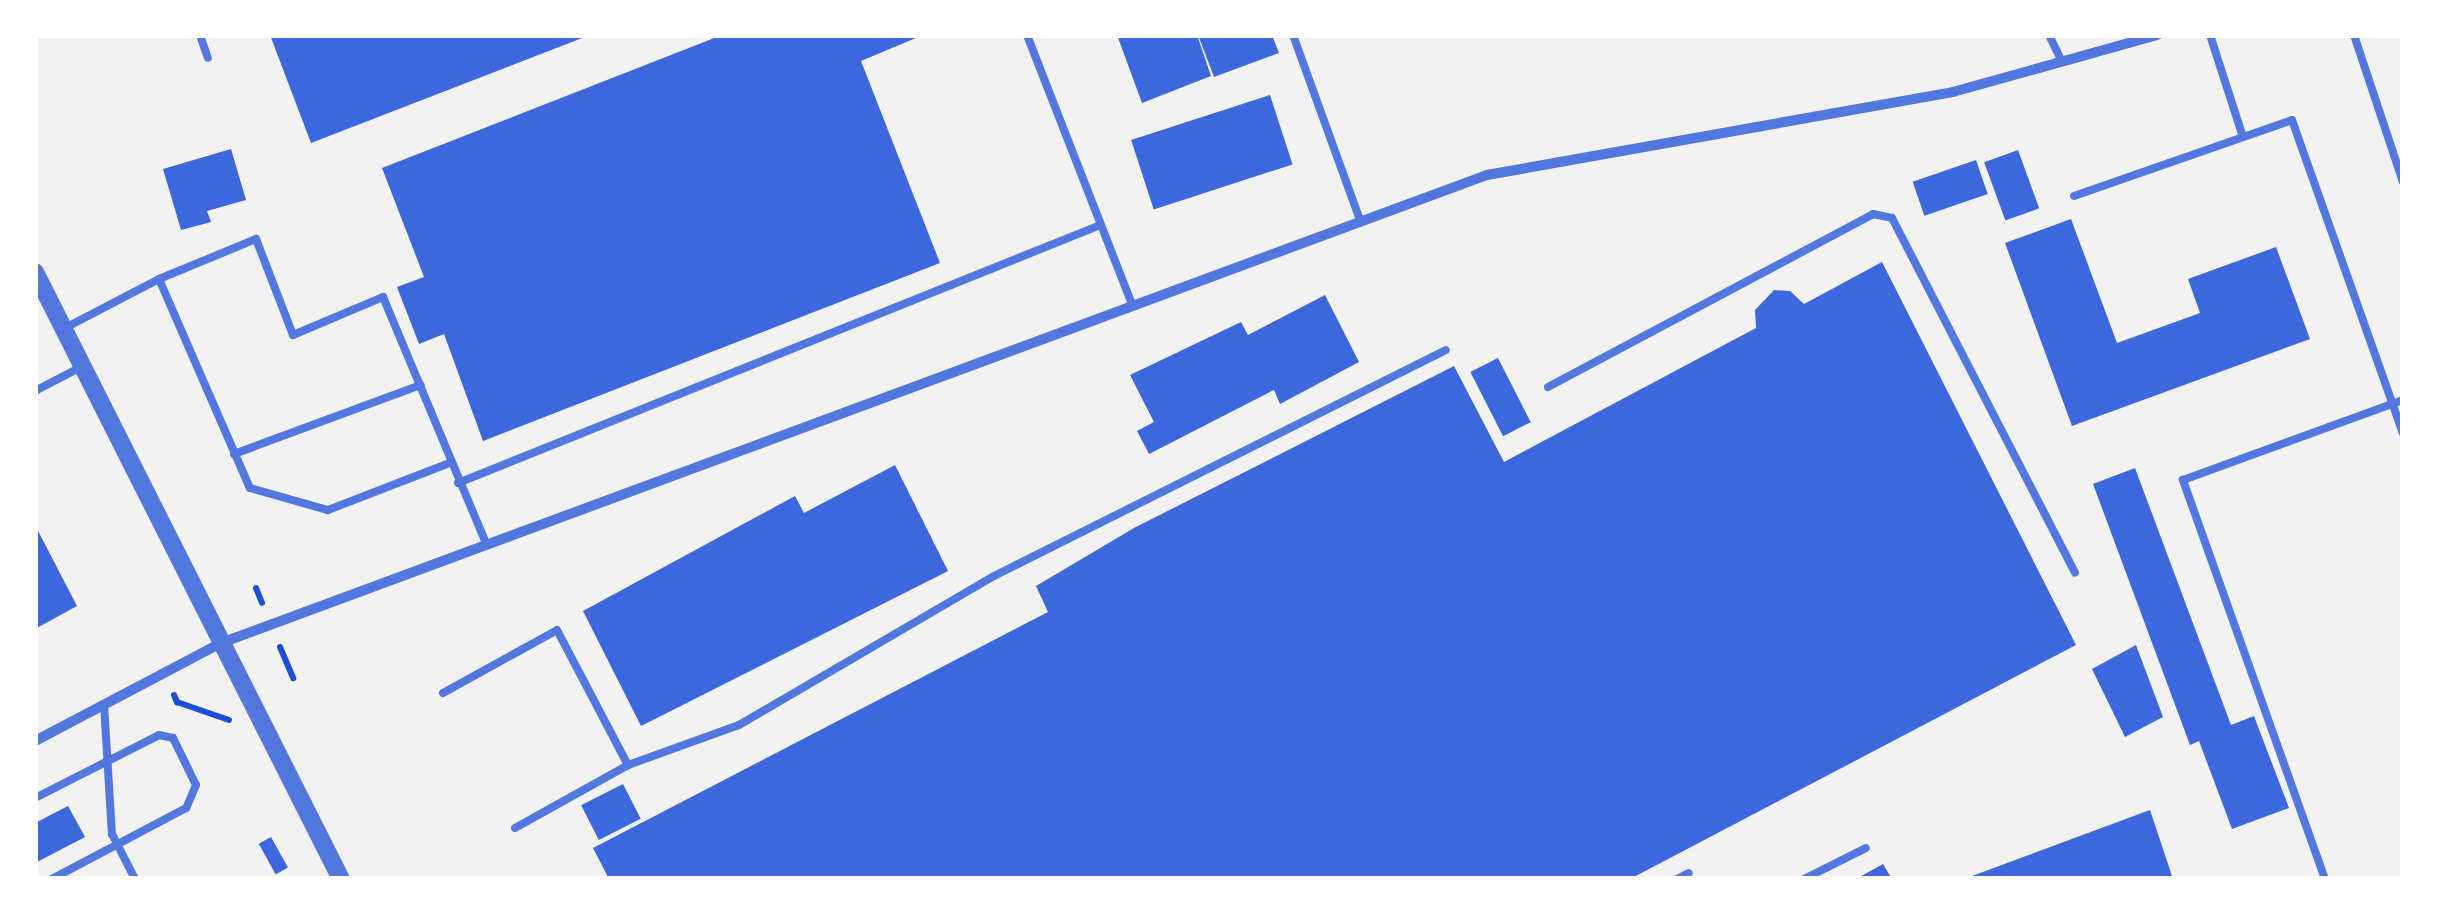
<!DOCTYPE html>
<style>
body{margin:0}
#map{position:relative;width:2438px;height:914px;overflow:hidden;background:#f2f2f2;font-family:"IBM Plex Sans",sans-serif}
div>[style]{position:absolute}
.building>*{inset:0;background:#3d67dc;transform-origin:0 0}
.path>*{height:6px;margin:-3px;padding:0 3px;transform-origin:3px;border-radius:3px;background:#1d4ed8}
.service>*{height:8px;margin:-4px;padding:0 4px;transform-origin:4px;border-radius:4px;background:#5277de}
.minor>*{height:10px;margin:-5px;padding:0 5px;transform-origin:5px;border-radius:5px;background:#5277de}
.tertiary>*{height:18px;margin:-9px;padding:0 9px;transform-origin:9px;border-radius:9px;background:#5277de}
span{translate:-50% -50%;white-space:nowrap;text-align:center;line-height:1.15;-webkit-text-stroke:9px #fff;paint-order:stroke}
.frame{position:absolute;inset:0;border:38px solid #fff;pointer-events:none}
</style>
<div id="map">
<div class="building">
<i style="clip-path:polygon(270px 35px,590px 35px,311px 143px)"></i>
<i style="clip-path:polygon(722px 35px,923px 35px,861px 61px,940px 263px,483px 441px,444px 334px,419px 344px,397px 287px,424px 277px,382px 168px)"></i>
<i style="clip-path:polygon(1117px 35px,1197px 35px,1211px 76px,1142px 103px)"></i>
<i style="clip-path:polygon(1198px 35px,1272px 35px,1279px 53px,1214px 77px)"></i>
<i style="left:1270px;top:95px;width:73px;height:146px;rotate:72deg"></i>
<i style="clip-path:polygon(231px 149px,246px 200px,207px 211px,211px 222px,181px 230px,163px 169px)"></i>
<i style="left:2018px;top:150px;width:62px;height:36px;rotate:70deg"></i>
<i style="left:1976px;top:160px;width:36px;height:67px;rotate:71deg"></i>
<i style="clip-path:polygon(2071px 219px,2117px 343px,2200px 313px,2188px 279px,2276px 247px,2310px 339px,2072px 426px,2005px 243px)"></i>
<i style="clip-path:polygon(1882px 262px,2076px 645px,1630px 879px,609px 879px,593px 848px,1048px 612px,1036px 586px,1134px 528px,1454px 366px,1504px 462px,1756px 328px,1755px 310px,1774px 290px,1790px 291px,1804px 304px)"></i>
<i style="clip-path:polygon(1325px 295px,1359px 362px,1280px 404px,1274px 390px,1149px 454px,1137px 431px,1154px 422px,1130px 375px,1241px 322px,1248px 335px)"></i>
<i style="left:1498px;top:358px;width:72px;height:31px;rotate:63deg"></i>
<i style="clip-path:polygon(895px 465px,948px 571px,641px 726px,583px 611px,795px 496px,804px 513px)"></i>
<i style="clip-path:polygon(2135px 468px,2231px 725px,2254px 716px,2289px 808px,2232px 829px,2199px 741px,2190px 745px,2093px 484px)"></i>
<i style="clip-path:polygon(35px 525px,77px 606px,35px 629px)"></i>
<i style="clip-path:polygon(2136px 645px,2163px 717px,2125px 737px,2092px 669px)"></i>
<i style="left:623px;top:784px;width:39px;height:47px;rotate:63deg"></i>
<i style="clip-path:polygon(68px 806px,85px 837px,35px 863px,35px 823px)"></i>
<i style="clip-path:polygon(2150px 810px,2173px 879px,1964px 879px)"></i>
<i style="left:271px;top:837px;width:35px;height:14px;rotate:61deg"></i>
<i style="clip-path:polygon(1883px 864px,1892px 879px,1856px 879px)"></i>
</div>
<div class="path">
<i style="left:256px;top:588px;width:16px;rotate:68deg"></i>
<i style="left:280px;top:647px;width:34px;rotate:67deg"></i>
<i style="left:174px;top:695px;width:8px;rotate:67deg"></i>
<i style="left:177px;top:702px;width:55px;rotate:19.1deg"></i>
</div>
<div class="service">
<i style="left:200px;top:35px;width:24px;rotate:71deg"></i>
<i style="left:1027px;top:35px;width:287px;rotate:68.7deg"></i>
<i style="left:1293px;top:35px;width:194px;rotate:70.1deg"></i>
<i style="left:2049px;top:35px;width:30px;rotate:64deg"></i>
<i style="left:2210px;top:35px;width:107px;rotate:72.1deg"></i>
<i style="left:2354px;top:35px;width:155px;rotate:71.6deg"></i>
<i style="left:2074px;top:196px;width:231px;rotate:-19.2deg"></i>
<i style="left:2292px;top:120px;width:333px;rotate:70.5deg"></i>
<i style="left:159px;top:279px;width:105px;rotate:-22.4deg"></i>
<i style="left:256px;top:239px;width:103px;rotate:68.9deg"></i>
<i style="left:293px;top:335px;width:98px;rotate:-22.9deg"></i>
<i style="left:383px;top:297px;width:267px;rotate:67.3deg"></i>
<i style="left:65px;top:328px;width:106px;rotate:-27.5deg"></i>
<i style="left:159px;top:279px;width:228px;rotate:66.5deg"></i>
<i style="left:250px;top:488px;width:81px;rotate:15.8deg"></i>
<i style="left:328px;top:510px;width:131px;rotate:-21.1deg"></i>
<i style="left:1548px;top:387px;width:368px;rotate:-28deg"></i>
<i style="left:1873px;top:214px;width:19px;rotate:12deg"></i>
<i style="left:1892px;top:218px;width:399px;rotate:62.7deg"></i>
<i style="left:35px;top:391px;width:50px;rotate:-27.6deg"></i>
<i style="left:234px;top:454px;width:199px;rotate:-20.3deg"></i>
<i style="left:458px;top:483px;width:690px;rotate:-21.88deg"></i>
<i style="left:443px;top:693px;width:130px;rotate:-28.9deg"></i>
<i style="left:557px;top:630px;width:153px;rotate:62.3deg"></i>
<i style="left:104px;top:704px;width:130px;rotate:86.5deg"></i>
<i style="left:112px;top:834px;width:51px;rotate:62.9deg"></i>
<i style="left:35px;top:798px;width:139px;rotate:-26.9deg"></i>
<i style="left:159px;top:735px;width:14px;rotate:12deg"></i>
<i style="left:173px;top:738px;width:52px;rotate:63.9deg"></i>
<i style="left:196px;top:785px;width:25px;rotate:113deg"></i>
<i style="left:186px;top:808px;width:152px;rotate:152.1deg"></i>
<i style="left:515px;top:828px;width:129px;rotate:-29.1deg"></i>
<i style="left:628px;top:765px;width:118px;rotate:-19.8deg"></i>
<i style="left:739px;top:725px;width:295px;rotate:-30.3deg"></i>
<i style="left:994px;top:576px;width:505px;rotate:-26.57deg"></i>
<i style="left:1677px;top:879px;width:13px;rotate:-27deg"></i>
<i style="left:1804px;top:879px;width:69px;rotate:-26.6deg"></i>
<i style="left:2325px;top:879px;width:424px;rotate:-109.6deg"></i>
<i style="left:2183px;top:480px;width:234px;rotate:-20deg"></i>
</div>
<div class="minor">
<i style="left:35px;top:741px;width:210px;rotate:-27.8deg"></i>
<i style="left:221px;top:643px;width:1350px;rotate:-20.29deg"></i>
<i style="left:1487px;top:175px;width:473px;rotate:-10.1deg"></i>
<i style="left:1953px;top:92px;width:212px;rotate:-15.6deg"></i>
</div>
<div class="tertiary">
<i style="left:35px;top:272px;width:680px;rotate:63.25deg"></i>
</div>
<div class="frame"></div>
</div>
